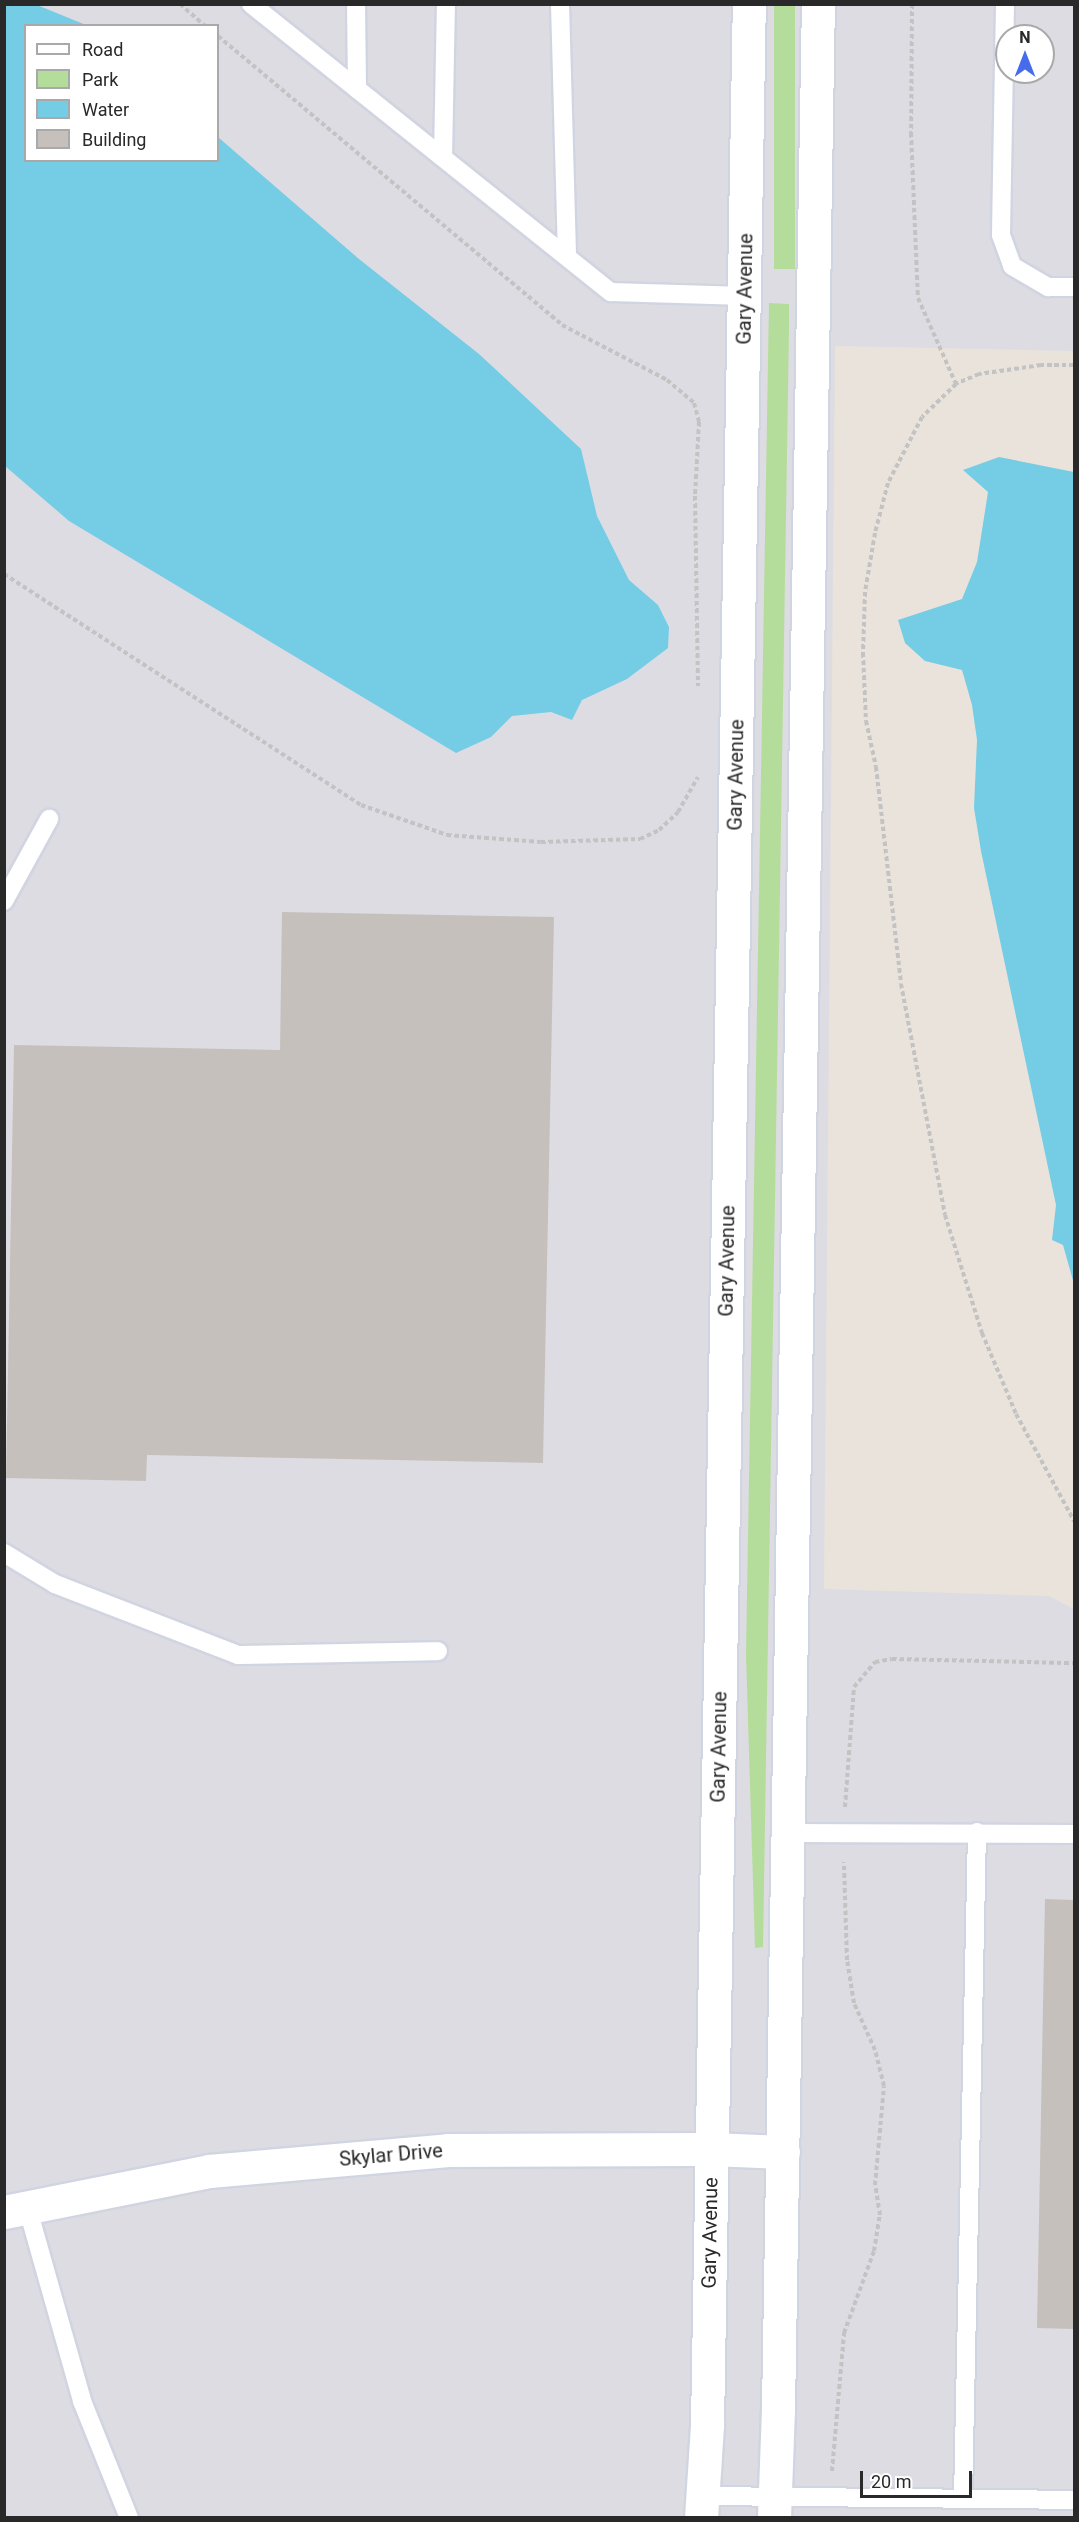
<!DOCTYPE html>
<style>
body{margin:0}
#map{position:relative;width:1079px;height:2522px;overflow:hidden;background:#eae3db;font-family:Roboto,sans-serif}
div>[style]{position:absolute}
.industrial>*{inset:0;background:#dddce3}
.green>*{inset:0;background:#b4dd9b;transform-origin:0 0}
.water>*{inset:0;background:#75cce5}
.building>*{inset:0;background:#c5c0bb}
.path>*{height:4px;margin-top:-2px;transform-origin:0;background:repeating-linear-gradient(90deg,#c3c3c3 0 4.5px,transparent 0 7.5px)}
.roads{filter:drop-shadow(2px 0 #d1d4e1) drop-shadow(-2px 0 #d1d4e1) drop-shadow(0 2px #d1d4e1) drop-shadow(0 -2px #d1d4e1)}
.lane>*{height:18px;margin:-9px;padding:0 9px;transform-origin:9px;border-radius:9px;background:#fff}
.street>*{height:33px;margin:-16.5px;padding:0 16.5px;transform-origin:16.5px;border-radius:16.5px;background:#fff}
.secondary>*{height:33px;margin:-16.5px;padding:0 16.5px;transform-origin:16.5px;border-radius:16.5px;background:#fff}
span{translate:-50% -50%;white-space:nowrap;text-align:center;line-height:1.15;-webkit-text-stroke:6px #fff;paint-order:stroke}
.street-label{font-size:20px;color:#292929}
.frame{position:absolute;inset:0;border:6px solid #292929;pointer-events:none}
.legend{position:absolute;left:24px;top:24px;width:195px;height:138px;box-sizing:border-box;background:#fff;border:2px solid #a9a9a9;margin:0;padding:8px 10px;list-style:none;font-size:18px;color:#292929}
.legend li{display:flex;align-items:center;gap:12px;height:30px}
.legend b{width:30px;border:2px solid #a9a9a9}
.north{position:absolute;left:995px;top:24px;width:60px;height:60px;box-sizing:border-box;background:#fff;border:2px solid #a9a9a9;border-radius:50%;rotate:0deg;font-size:16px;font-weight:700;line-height:24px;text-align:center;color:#292929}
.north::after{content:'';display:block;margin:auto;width:21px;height:27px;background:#466cec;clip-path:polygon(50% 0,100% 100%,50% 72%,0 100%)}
.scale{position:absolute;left:860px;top:2471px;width:112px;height:27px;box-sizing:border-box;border:3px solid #292929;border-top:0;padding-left:8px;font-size:18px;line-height:21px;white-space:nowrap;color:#292929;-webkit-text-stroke:4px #fff;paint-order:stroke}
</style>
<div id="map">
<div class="industrial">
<i style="clip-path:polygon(evenodd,5px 5px,1074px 5px,1074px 351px,835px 346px,824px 1589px,1049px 1596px,1074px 1609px,1074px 2517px,5px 2518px,5px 5px,26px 26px,218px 26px,218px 160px,26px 160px,26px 26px,5px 5px,1007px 36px,1043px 36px,1043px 72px,1007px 72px,1007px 36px)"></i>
</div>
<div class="green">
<i style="left:774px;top:5px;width:21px;height:264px"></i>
<i style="clip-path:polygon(769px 303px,789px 304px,789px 329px,763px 1947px,755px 1948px,746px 1654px)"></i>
</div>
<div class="water">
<i style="clip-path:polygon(4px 5px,37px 5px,86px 25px,26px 26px,26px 160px,218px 160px,218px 137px,359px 259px,479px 354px,581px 449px,597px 516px,629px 580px,658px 605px,669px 627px,668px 648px,627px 679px,582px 700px,572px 720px,551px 712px,512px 716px,491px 737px,456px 753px,69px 521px,5px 466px)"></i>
<i style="clip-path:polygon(999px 457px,1074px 472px,1074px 1284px,1063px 1245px,1052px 1240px,1056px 1205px,981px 851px,974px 808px,977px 740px,972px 705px,962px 670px,925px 661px,905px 643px,898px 620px,962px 599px,977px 562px,988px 492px,963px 470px)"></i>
</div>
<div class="building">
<i style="clip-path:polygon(282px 912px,554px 917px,543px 1463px,147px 1455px,146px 1481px,6px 1478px,14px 1045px,280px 1050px)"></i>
<i style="clip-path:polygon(1045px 1899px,1074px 1900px,1074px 2329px,1037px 2328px)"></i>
</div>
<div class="path">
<i style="left:180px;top:4px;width:33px;rotate:41deg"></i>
<i style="left:912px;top:4px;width:129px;rotate:90.4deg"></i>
<i style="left:911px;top:133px;width:165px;rotate:87.6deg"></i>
<i style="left:918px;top:298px;width:94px;rotate:66.2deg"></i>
<i style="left:218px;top:36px;width:449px;rotate:40deg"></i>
<i style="left:562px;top:325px;width:119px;rotate:27.6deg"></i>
<i style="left:667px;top:380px;width:35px;rotate:40deg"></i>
<i style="left:694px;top:403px;width:20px;rotate:75deg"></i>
<i style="left:699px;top:422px;width:74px;rotate:93.1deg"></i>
<i style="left:695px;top:496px;width:190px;rotate:89.1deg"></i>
<i style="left:1074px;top:365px;width:33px;rotate:180deg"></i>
<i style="left:1041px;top:365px;width:63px;rotate:171.7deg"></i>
<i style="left:979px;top:374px;width:25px;rotate:157deg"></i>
<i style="left:956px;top:384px;width:47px;rotate:135.9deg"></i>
<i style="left:922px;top:417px;width:74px;rotate:117.3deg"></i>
<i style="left:888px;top:483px;width:52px;rotate:104.6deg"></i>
<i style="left:875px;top:533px;width:60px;rotate:99.6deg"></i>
<i style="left:865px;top:592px;width:61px;rotate:91.9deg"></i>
<i style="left:863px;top:653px;width:68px;rotate:87.5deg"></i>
<i style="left:866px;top:721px;width:47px;rotate:77.7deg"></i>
<i style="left:876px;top:767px;width:218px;rotate:83.4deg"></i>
<i style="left:901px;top:984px;width:235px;rotate:79.2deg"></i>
<i style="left:945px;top:1215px;width:124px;rotate:72.6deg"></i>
<i style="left:982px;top:1333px;width:88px;rotate:67.2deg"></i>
<i style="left:1016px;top:1414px;width:122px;rotate:61.5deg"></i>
<i style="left:4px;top:574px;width:425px;rotate:32.9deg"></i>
<i style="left:361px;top:805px;width:91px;rotate:19.2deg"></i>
<i style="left:447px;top:835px;width:94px;rotate:4.3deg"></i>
<i style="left:541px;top:842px;width:99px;rotate:-1.7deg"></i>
<i style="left:640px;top:839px;width:21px;rotate:-25deg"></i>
<i style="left:659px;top:830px;width:26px;rotate:-43deg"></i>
<i style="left:678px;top:812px;width:40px;rotate:-60.3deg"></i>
<i style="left:845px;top:1807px;width:120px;rotate:-85.7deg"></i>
<i style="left:854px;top:1687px;width:33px;rotate:-50deg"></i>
<i style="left:875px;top:1662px;width:17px;rotate:-10deg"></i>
<i style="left:892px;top:1659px;width:182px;rotate:1.3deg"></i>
<i style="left:832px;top:2471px;width:139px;rotate:-85deg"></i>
<i style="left:844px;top:2333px;width:87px;rotate:-69.9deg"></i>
<i style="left:874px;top:2251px;width:36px;rotate:-81deg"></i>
<i style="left:880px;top:2215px;width:30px;rotate:-99deg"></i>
<i style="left:875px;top:2185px;width:99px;rotate:-84.8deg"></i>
<i style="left:884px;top:2086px;width:37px;rotate:-104deg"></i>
<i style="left:875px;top:2050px;width:51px;rotate:-114.1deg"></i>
<i style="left:854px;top:2003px;width:44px;rotate:-99.2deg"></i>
<i style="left:847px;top:1960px;width:98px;rotate:-91.8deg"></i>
</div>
<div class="roads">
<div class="lane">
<i style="left:251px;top:4px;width:461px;rotate:38.7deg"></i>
<i style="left:611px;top:292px;width:134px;rotate:1.7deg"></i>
<i style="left:356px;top:4px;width:85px;rotate:89.3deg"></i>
<i style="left:560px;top:4px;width:252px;rotate:88.4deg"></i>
<i style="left:1005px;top:4px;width:231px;rotate:91deg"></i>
<i style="left:1001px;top:235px;width:33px;rotate:70deg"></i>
<i style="left:1012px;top:266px;width:42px;rotate:30.3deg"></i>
<i style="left:1048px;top:287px;width:26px"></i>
<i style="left:443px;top:157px;width:153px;rotate:-88.9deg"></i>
<i style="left:4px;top:901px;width:94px;rotate:-61.2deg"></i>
<i style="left:4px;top:1553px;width:60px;rotate:31.3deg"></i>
<i style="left:55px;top:1584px;width:196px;rotate:21.2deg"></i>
<i style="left:238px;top:1655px;width:200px;rotate:-1.1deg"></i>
<i style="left:788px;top:1833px;width:286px;rotate:0.2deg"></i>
<i style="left:27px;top:2206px;width:203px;rotate:74.2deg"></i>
<i style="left:82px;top:2401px;width:126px;rotate:68.1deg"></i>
<i style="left:703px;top:2496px;width:371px;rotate:0.6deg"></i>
<i style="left:963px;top:2499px;width:667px;rotate:-88.8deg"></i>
</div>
<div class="street">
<i style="left:4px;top:2212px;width:209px;rotate:-11.3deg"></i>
<i style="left:209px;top:2171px;width:240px;rotate:-5deg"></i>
<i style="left:448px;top:2150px;width:263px;rotate:-0.2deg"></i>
<i style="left:711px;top:2149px;width:72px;rotate:2.4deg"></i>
</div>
<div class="secondary">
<i style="left:701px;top:2518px;width:93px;rotate:-86.3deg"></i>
<i style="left:707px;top:2425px;width:2421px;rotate:-89.01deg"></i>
<i style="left:774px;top:2518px;width:108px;rotate:-87.9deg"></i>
<i style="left:778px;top:2410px;width:2406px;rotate:-89.05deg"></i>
</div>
</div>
<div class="street-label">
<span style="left:745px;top:289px;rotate:-89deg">Gary Avenue</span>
<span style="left:736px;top:775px;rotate:-89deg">Gary Avenue</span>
<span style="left:727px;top:1261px;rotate:-89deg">Gary Avenue</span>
<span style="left:719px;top:1747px;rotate:-89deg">Gary Avenue</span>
<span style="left:391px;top:2155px;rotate:-5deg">Skylar Drive</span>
<span style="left:710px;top:2233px;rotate:-89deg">Gary Avenue</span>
</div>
<div class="frame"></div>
<ul class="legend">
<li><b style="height:8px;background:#fff"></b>Road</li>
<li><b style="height:16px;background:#b4dd9b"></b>Park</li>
<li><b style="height:16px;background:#75cce5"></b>Water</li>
<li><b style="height:16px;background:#c5c0bb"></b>Building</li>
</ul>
<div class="north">N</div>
<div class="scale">20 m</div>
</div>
